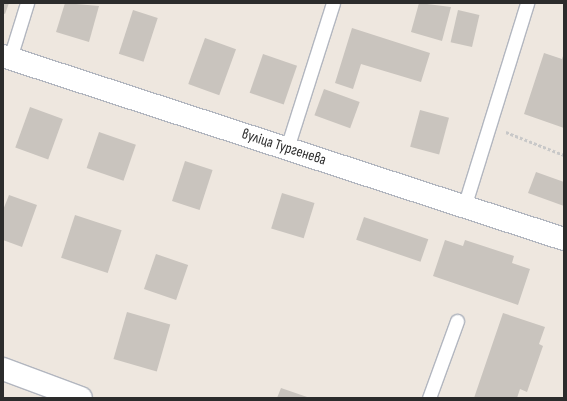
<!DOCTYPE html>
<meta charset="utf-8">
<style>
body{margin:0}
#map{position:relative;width:567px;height:401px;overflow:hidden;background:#eee7df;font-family:"Sofia Sans Condensed",sans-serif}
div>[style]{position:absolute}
.building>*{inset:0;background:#c9c4be;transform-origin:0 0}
.path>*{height:2.5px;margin-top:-1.25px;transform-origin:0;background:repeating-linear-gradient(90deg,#c8c8c8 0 3px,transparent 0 5px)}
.roads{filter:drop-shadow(1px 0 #b2b6bf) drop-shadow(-1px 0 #b2b6bf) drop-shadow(0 1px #b2b6bf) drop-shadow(0 -1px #b2b6bf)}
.service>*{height:13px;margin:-6.5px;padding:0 6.5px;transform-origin:6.5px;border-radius:6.5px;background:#fff}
.minor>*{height:22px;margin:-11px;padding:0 11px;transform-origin:11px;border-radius:11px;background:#fff}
span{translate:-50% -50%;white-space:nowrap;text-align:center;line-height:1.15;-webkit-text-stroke:4px #fff;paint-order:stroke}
.street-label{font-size:15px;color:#2c2c2c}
.frame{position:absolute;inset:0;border:4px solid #2c2c2c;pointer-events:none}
</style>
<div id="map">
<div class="building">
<i style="clip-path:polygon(3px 3px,9px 3px,5px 14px,3px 13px)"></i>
<i style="clip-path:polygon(65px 3px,99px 6px,89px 42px,56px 32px)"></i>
<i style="clip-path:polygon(419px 3px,451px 7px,442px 41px,411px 32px)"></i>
<i style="left:133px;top:10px;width:26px;height:46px;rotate:18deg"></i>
<i style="left:458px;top:10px;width:22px;height:33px;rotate:13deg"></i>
<i style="clip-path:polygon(352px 28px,430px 53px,421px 82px,361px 64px,353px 89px,335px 83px)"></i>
<i style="left:205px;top:38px;width:33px;height:49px;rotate:20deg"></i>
<i style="clip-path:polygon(544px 53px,562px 59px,564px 53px,564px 128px,524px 114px)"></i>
<i style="left:263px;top:54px;width:36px;height:41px;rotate:19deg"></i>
<i style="left:324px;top:89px;width:38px;height:28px;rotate:20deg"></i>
<i style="left:30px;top:107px;width:35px;height:43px;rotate:20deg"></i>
<i style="left:420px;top:110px;width:30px;height:38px;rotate:15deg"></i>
<i style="left:99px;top:132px;width:39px;height:38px;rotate:19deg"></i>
<i style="left:185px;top:161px;width:29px;height:42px;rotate:18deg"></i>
<i style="clip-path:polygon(536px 172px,564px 182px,564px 206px,528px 193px)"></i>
<i style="left:282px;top:193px;width:34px;height:37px;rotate:17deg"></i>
<i style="clip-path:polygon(9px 195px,37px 205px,22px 247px,3px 240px,3px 210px)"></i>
<i style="left:75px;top:215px;width:49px;height:45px;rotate:18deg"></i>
<i style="left:364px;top:217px;width:68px;height:24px;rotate:19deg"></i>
<i style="clip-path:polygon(445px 240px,463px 246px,465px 240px,514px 256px,512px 263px,530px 269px,518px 305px,433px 276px)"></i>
<i style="left:156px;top:254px;width:34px;height:37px;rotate:19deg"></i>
<i style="left:127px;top:312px;width:45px;height:49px;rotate:16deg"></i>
<i style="clip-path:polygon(503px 313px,545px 327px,539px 344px,543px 346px,527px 392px,520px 389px,517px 398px,474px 398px)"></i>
<i style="clip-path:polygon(281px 388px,310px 398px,277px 398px)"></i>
</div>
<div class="path">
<i style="left:506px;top:132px;width:62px;rotate:21.6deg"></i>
</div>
<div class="roads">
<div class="service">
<i style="left:10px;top:58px;width:58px;rotate:-72.8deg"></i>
<i style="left:287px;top:148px;width:152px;rotate:-72.4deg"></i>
<i style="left:464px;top:207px;width:214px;rotate:-72.8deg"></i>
<i style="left:429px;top:398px;width:82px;rotate:-70deg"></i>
</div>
<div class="minor">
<i style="left:3px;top:56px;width:590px;rotate:18.07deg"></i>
<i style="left:3px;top:369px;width:83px;rotate:20.4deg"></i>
</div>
</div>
<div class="street-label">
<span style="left:284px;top:147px;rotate:18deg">вуліца Тургенева</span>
</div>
<div class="frame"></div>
</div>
